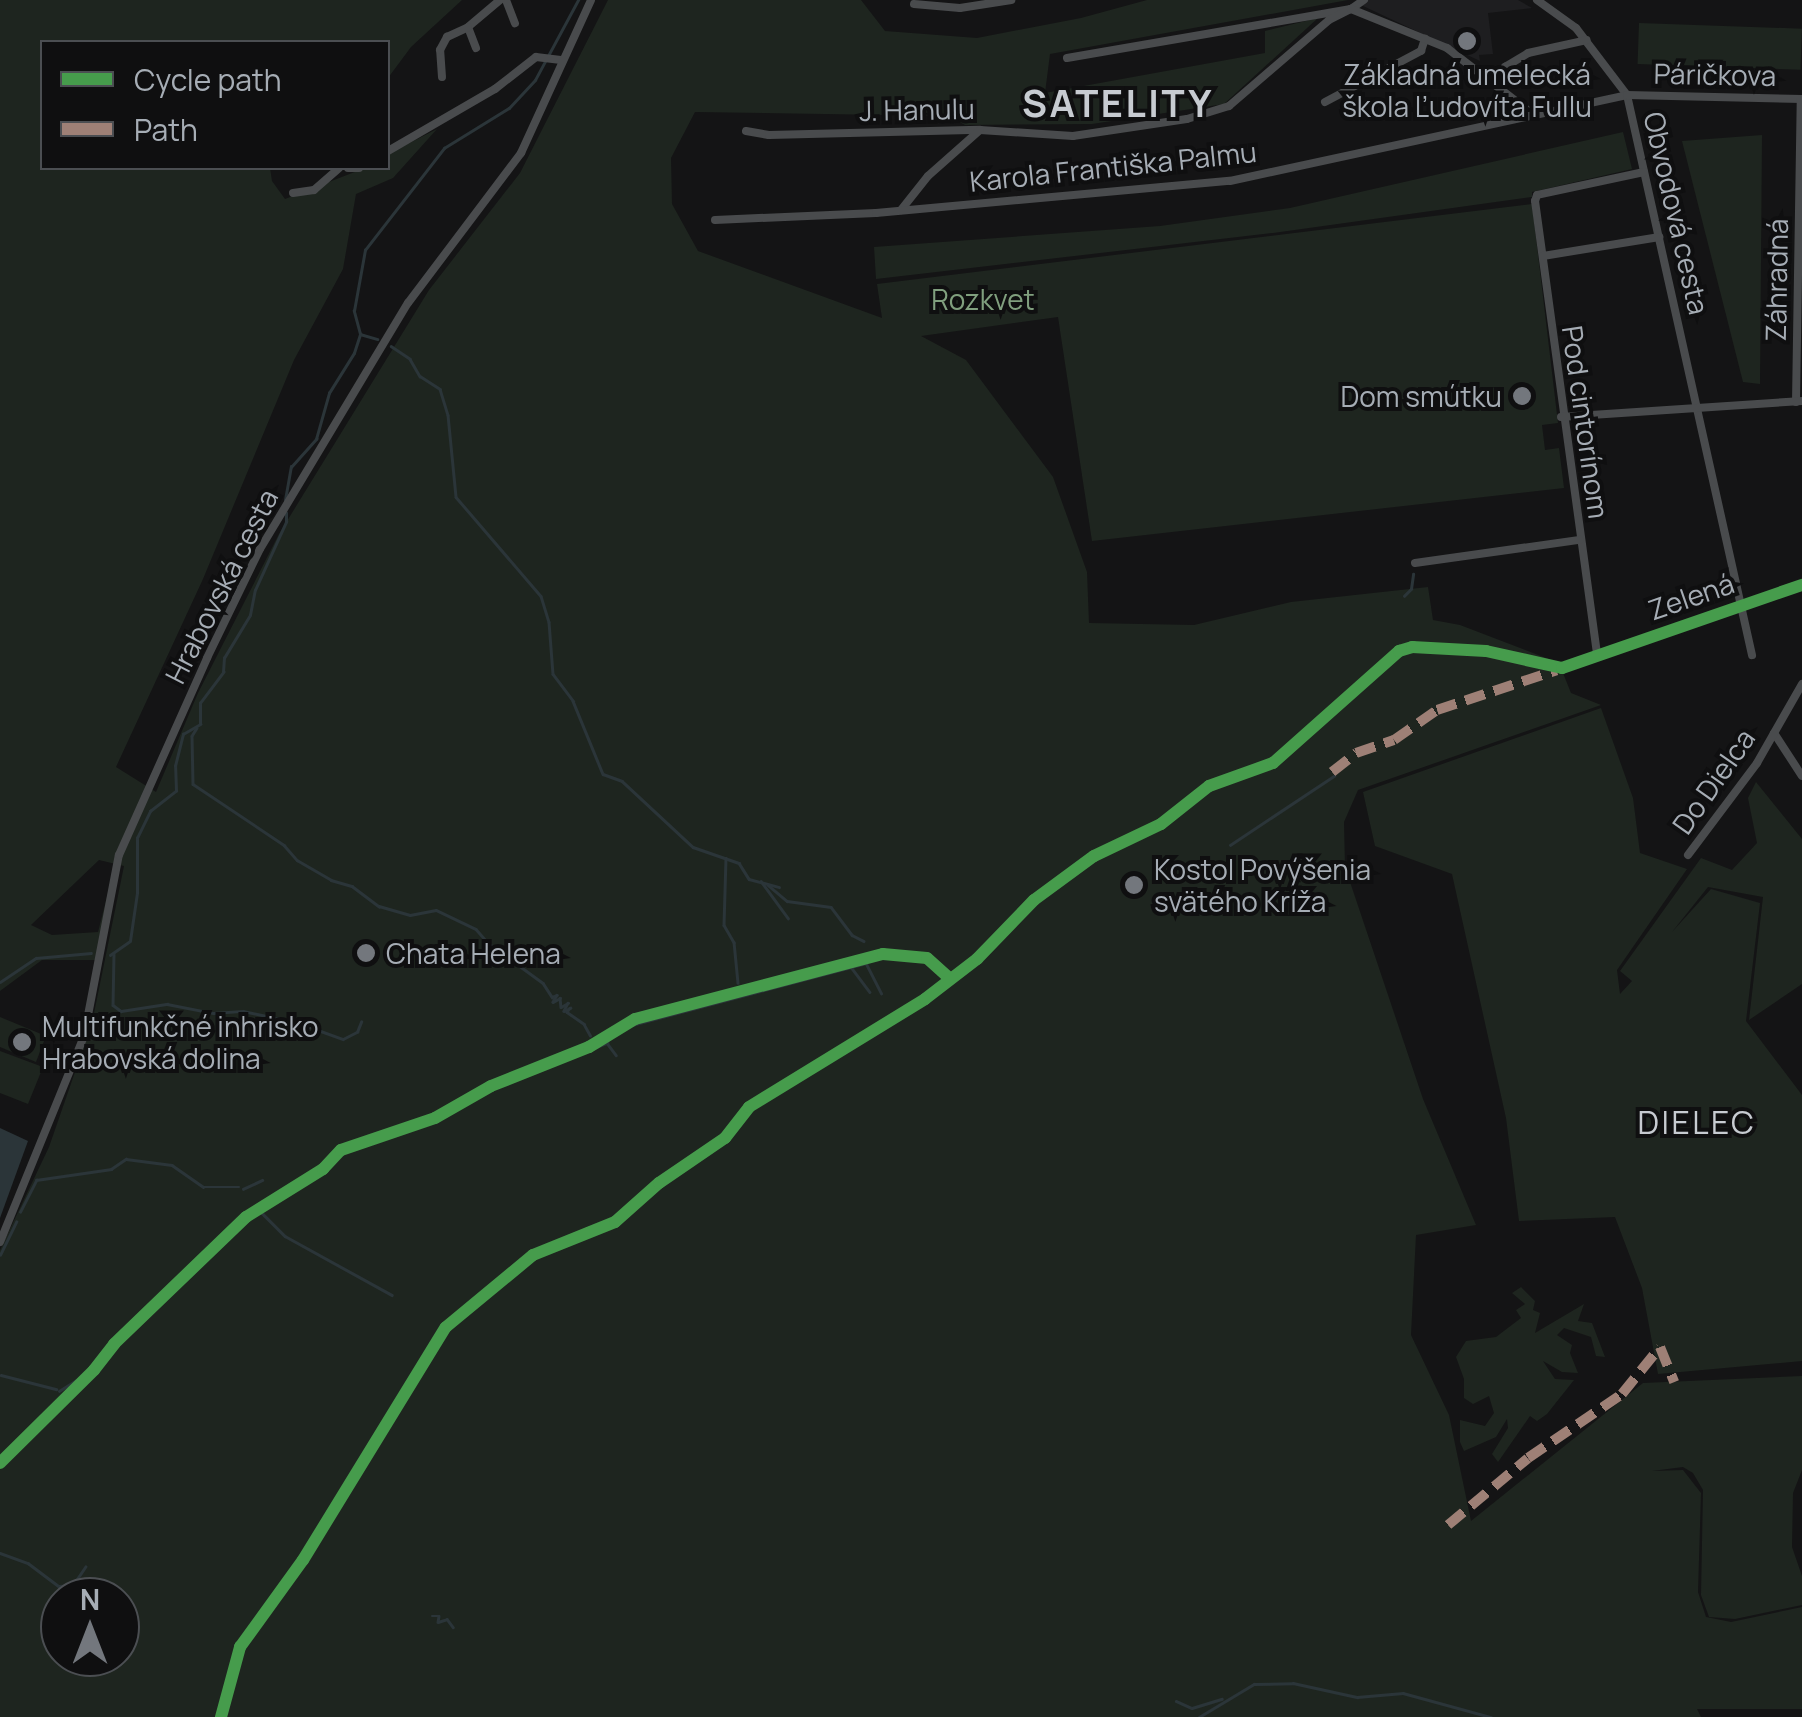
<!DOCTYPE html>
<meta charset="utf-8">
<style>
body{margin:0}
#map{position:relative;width:1802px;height:1717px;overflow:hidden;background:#141415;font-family:Manrope,sans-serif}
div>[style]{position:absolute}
.built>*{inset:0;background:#1e1e20}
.green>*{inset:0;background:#1e251f;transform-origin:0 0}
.water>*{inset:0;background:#2b3539}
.stream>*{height:2.5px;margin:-1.25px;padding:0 1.25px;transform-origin:1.25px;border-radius:1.25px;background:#2b3539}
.minor>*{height:8px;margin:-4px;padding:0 4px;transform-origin:4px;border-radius:4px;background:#494b4d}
.quiet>*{height:10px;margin-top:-5px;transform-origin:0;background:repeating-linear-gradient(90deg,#9e8076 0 20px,transparent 0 30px)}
.cycleway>*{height:12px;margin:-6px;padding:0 6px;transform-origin:6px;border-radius:6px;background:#469c4c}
.dots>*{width:28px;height:28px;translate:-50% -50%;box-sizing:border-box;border:5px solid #0f0f10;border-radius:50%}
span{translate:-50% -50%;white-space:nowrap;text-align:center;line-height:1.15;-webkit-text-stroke:8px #0f0f10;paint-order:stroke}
.poi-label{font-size:28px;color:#a6adb5}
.right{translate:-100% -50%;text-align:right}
.left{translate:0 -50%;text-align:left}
.street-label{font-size:28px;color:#a6adb5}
.park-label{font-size:28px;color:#809f7e}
.quarter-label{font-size:32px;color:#c7cbd1;letter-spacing:2.5px}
.district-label{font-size:38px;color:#c7cbd1;font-weight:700;letter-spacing:2.5px}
.legend{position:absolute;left:40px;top:40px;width:350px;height:130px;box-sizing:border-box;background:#0f0f10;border:2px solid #4b4e52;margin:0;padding:12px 18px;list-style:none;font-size:30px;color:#a6adb5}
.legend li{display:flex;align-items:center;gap:20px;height:50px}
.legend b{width:50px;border:2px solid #4b4e52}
.north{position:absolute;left:40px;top:1577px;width:100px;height:100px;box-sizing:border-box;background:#0f0f10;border:2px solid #4b4e52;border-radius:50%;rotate:0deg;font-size:28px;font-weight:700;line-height:40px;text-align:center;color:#a6adb5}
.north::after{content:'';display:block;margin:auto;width:35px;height:45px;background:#73777d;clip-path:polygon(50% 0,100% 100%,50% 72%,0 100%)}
</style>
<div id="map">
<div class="built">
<i style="clip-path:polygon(1369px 0,1518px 0,1532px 8px,1488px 13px,1493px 54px,1479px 55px,1480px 61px,1361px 5px)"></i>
</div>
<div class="green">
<i style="clip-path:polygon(evenodd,0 0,462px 0,411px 47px,388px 78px,388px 42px,42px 42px,42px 168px,270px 168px,272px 181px,285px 199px,365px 168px,388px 168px,388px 154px,437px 129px,393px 178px,356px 194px,343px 269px,294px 360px,203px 579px,116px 767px,156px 792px,198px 693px,279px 534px,429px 290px,520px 173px,608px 0,861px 0,885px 31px,977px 38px,1081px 18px,1147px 0,1348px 0,1050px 54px,1045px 93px,1265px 53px,1265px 31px,1318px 18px,1224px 104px,1092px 124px,965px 125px,950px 116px,695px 112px,671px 158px,672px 204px,698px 251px,882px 318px,877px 284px,1532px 204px,1558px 423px,1542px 425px,1545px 450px,1559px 448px,1564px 488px,1092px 541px,1058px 317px,921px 336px,966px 360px,1053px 477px,1087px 572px,1089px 623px,1194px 625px,1291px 602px,1428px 587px,1433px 620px,1460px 625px,1559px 663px,1571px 693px,1601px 705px,1358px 790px,1344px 822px,1345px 867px,1423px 1099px,1476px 1225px,1416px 1235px,1411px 1335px,1449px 1415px,1471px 1521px,1643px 1383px,1802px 1376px,1802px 1470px,1793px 1493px,1792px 1547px,1802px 1576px,1802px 1605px,1735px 1619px,1709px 1617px,1701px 1595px,1703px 1490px,1693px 1473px,1683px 1467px,1652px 1471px,1683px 1470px,1701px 1493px,1698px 1592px,1706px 1617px,1731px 1622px,1802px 1607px,1802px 1709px,1697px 1709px,1701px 1717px,0 1717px,0 1250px,49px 1147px,92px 1023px,124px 866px,99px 860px,31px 925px,52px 935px,98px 932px,114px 869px,98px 960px,42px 960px,0 991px,0 0,60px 1597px,120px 1597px,120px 1657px,60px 1657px,60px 1597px)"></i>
<i style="left:1639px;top:23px;width:163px;height:41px;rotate:2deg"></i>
<i style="clip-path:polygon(1623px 132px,1632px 169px,1532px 192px,1532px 197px,1273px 233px,876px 279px,874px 247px,1160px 226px,1290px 208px)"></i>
<i style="clip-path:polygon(1762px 135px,1760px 384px,1743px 382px,1682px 141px)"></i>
<i style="clip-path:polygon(1601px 708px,1633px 798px,1640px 853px,1687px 869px,1617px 970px,1620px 994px,1632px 981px,1620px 971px,1701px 858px,1732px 870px,1757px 843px,1748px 798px,1756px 782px,1802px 839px,1802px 984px,1749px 1020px,1763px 897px,1708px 887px,1672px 932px,1711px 889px,1760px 903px,1746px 1021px,1802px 1095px,1802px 1361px,1658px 1374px,1642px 1288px,1615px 1217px,1519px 1221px,1506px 1118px,1452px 874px,1375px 846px,1363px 792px)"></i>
<i style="clip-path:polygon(0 1017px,46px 1036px,36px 1062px,0 1047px)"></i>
<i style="clip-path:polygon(0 1051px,43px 1067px,28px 1104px,0 1093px)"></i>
<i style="clip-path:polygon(1521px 1287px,1535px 1301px,1533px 1310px,1540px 1313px,1535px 1333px,1584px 1304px,1578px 1321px,1592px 1323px,1605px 1357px,1596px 1356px,1591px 1337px,1564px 1328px,1557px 1335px,1572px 1345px,1570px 1353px,1578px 1373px,1562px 1372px,1543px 1361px,1555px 1379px,1574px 1380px,1547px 1414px,1537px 1421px,1530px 1416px,1498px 1462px,1492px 1454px,1508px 1428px,1507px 1419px,1496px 1437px,1464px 1451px,1460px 1442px,1460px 1420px,1485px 1426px,1494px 1413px,1489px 1396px,1473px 1404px,1464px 1398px,1464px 1379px,1456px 1357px,1466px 1341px,1496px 1337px,1521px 1318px,1516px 1310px,1525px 1304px,1512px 1293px)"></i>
</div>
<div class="water">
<i style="clip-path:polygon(0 1128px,28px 1141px,0 1218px)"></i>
</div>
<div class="stream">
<i style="left:360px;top:334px;width:18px;rotate:16deg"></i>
<i style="left:391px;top:346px;width:23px;rotate:34deg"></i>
<i style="left:410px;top:359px;width:20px;rotate:60deg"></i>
<i style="left:420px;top:376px;width:24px;rotate:33deg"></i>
<i style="left:440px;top:389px;width:27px;rotate:73deg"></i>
<i style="left:448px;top:415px;width:82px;rotate:84.4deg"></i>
<i style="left:456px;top:497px;width:130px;rotate:49.4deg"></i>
<i style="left:541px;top:596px;width:27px;rotate:73deg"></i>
<i style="left:549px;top:622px;width:52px;rotate:85.6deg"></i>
<i style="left:553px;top:674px;width:34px;rotate:53deg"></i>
<i style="left:573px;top:701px;width:79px;rotate:67.7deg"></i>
<i style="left:603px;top:774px;width:20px;rotate:20deg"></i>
<i style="left:622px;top:781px;width:97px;rotate:42.9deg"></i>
<i style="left:693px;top:847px;width:49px;rotate:19.2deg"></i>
<i style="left:739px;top:863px;width:19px;rotate:58deg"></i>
<i style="left:749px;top:879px;width:31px;rotate:15deg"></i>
<i style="left:285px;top:500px;width:34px;rotate:-80deg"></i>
<i style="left:291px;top:467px;width:38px;rotate:-48deg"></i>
<i style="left:316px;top:439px;width:48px;rotate:-74.2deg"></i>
<i style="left:329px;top:393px;width:47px;rotate:-58deg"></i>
<i style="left:354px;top:353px;width:20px;rotate:-72deg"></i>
<i style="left:360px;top:334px;width:24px;rotate:-105deg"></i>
<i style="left:354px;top:311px;width:62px;rotate:-79.8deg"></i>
<i style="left:365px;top:250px;width:129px;rotate:-52.2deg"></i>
<i style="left:444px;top:148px;width:76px;rotate:-31.6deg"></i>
<i style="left:509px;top:108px;width:38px;rotate:-47deg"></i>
<i style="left:535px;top:80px;width:91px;rotate:-61.7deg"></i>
<i style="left:1404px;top:596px;width:10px;rotate:-45deg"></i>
<i style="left:1411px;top:589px;width:15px;rotate:-82deg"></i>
<i style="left:197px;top:728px;width:9px;rotate:122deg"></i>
<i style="left:192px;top:736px;width:48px;rotate:88.8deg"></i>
<i style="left:193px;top:784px;width:110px;rotate:33.8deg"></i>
<i style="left:284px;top:845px;width:20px;rotate:49deg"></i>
<i style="left:297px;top:860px;width:39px;rotate:30deg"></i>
<i style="left:331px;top:880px;width:22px;rotate:16deg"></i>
<i style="left:352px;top:886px;width:34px;rotate:37deg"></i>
<i style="left:379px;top:906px;width:32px;rotate:16deg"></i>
<i style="left:410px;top:915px;width:26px;rotate:-11deg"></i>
<i style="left:436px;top:910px;width:44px;rotate:25.4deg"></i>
<i style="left:476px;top:929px;width:18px;rotate:49deg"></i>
<i style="left:488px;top:943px;width:68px;rotate:36deg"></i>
<i style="left:543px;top:983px;width:17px;rotate:57deg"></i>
<i style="left:552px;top:997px;width:5px;rotate:-22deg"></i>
<i style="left:557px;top:995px;width:8px;rotate:120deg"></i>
<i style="left:553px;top:1002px;width:8px;rotate:-30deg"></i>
<i style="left:560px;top:998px;width:9px;rotate:84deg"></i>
<i style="left:561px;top:1007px;width:8px;rotate:-30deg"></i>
<i style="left:568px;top:1003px;width:9px;rotate:117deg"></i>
<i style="left:564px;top:1011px;width:7px;rotate:-27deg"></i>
<i style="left:570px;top:1008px;width:5px;rotate:127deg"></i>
<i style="left:567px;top:1012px;width:21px;rotate:35deg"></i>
<i style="left:584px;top:1024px;width:13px;rotate:61deg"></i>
<i style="left:1230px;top:845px;width:125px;rotate:-33.6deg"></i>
<i style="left:726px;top:858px;width:67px;rotate:91.7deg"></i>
<i style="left:724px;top:925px;width:20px;rotate:60deg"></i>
<i style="left:734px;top:942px;width:41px;rotate:84.4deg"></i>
<i style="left:761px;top:881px;width:46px;rotate:53.9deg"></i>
<i style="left:768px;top:885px;width:25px;rotate:40deg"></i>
<i style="left:787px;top:901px;width:44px;rotate:7.8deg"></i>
<i style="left:831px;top:907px;width:35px;rotate:53deg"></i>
<i style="left:852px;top:935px;width:13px;rotate:27deg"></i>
<i style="left:114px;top:954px;width:51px;rotate:91.1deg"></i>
<i style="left:113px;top:1005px;width:10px;rotate:37deg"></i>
<i style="left:121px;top:1011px;width:47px;rotate:-8.7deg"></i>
<i style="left:167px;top:1004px;width:47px;rotate:11.1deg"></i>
<i style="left:213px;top:1013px;width:30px;rotate:-4deg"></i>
<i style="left:243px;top:1011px;width:67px;rotate:12deg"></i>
<i style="left:110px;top:955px;width:24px;rotate:-35deg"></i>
<i style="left:130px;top:941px;width:49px;rotate:-81.7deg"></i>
<i style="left:137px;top:893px;width:55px;rotate:-90deg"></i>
<i style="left:137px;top:838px;width:30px;rotate:-64deg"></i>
<i style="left:150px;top:811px;width:33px;rotate:-38deg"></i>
<i style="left:176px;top:791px;width:25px;rotate:-92deg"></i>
<i style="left:175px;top:766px;width:33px;rotate:-76deg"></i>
<i style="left:183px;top:734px;width:20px;rotate:-30deg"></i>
<i style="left:200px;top:724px;width:21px;rotate:-90deg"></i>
<i style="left:200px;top:703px;width:39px;rotate:-53deg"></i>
<i style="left:223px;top:672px;width:14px;rotate:-86deg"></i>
<i style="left:224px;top:658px;width:50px;rotate:-58.8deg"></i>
<i style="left:250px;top:615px;width:25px;rotate:-79deg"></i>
<i style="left:255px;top:590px;width:75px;rotate:-65.5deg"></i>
<i style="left:286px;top:522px;width:9px;rotate:-90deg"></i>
<i style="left:851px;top:967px;width:31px;rotate:53deg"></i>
<i style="left:0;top:982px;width:43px;rotate:-33.7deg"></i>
<i style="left:36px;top:958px;width:55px;rotate:-5.2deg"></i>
<i style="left:307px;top:1026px;width:38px;rotate:20deg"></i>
<i style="left:343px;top:1039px;width:16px;rotate:-27deg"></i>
<i style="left:357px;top:1032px;width:11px;rotate:-68deg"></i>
<i style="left:605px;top:1042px;width:28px;rotate:-35deg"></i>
<i style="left:628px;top:1026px;width:246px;rotate:-14.8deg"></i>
<i style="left:866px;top:963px;width:34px;rotate:63deg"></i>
<i style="left:596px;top:1047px;width:12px;rotate:-20deg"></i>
<i style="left:607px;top:1043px;width:15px;rotate:53deg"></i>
<i style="left:243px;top:1189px;width:21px;rotate:-25deg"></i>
<i style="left:20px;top:1212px;width:36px;rotate:-63deg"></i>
<i style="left:36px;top:1180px;width:76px;rotate:-8.3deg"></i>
<i style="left:111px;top:1169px;width:18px;rotate:-34deg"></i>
<i style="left:126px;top:1159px;width:46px;rotate:7.4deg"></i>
<i style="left:172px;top:1165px;width:38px;rotate:35deg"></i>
<i style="left:203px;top:1187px;width:36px"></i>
<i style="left:261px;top:1212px;width:34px;rotate:45deg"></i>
<i style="left:285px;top:1236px;width:122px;rotate:28.9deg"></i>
<i style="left:0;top:1255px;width:37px;rotate:-64deg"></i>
<i style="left:1px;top:1375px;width:57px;rotate:14.3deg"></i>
<i style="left:59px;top:1391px;width:28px;rotate:-32deg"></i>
<i style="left:0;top:1553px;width:30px;rotate:20deg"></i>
<i style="left:28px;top:1563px;width:39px;rotate:37deg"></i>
<i style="left:59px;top:1586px;width:14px;rotate:-4deg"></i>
<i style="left:73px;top:1585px;width:22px;rotate:-56deg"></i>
<i style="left:432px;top:1616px;width:7px"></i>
<i style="left:439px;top:1616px;width:6px;rotate:99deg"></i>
<i style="left:438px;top:1622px;width:9px;rotate:-18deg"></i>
<i style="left:447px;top:1619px;width:10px;rotate:53deg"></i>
<i style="left:1176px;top:1701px;width:17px;rotate:24deg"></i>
<i style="left:1192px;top:1708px;width:31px;rotate:-17deg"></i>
<i style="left:1199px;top:1717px;width:64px;rotate:-31deg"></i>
<i style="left:1254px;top:1684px;width:39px;rotate:-1deg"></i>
<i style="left:1293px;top:1683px;width:66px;rotate:12.3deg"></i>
<i style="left:1357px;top:1697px;width:46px;rotate:-5deg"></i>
<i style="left:1403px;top:1693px;width:91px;rotate:15.3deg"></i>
</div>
<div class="minor">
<i style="left:506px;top:0;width:25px;rotate:69deg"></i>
<i style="left:1537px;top:0;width:48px;rotate:35.7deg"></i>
<i style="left:1576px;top:28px;width:84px;rotate:52.7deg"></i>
<i style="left:1627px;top:95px;width:574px;rotate:77.42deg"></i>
<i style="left:914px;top:4px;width:46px;rotate:5deg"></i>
<i style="left:960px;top:8px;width:52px;rotate:-8.9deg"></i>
<i style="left:476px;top:48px;width:22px;rotate:-111deg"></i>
<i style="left:468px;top:27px;width:42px;rotate:-40.2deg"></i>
<i style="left:1067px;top:58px;width:288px;rotate:-9.8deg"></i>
<i style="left:1351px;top:9px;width:16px;rotate:-35deg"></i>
<i style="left:442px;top:77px;width:27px;rotate:-94deg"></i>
<i style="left:440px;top:50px;width:15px;rotate:-62deg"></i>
<i style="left:447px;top:37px;width:23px;rotate:-25deg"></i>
<i style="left:1494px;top:81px;width:18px;rotate:-52deg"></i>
<i style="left:1505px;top:67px;width:27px;rotate:-31deg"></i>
<i style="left:1528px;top:53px;width:60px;rotate:-12.4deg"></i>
<i style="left:1325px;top:102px;width:109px;rotate:-28deg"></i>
<i style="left:1421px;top:51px;width:13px;rotate:-72deg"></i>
<i style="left:746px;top:131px;width:23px;rotate:10deg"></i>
<i style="left:769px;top:135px;width:211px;rotate:-1.4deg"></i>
<i style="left:980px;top:130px;width:93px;rotate:3.7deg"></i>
<i style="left:1073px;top:136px;width:115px;rotate:-8.5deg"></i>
<i style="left:1187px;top:119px;width:44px;rotate:-17.2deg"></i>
<i style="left:1229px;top:106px;width:132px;rotate:-40.7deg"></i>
<i style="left:1329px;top:20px;width:25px;rotate:-27deg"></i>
<i style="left:1351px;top:9px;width:104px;rotate:22.1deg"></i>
<i style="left:1447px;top:48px;width:110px;rotate:37.6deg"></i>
<i style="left:388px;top:151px;width:124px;rotate:-30.1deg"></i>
<i style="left:495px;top:89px;width:52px;rotate:-38deg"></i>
<i style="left:536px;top:57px;width:25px;rotate:7deg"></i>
<i style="left:348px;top:168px;width:11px"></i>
<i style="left:1644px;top:172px;width:109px;rotate:167.9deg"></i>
<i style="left:1537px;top:195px;width:6px;rotate:108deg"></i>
<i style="left:1535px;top:201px;width:458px;rotate:82.2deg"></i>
<i style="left:1597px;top:655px;width:217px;rotate:-18.9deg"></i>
<i style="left:293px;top:193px;width:21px;rotate:-8deg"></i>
<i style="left:314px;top:190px;width:33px;rotate:-41deg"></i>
<i style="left:901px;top:210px;width:43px;rotate:-51.5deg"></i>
<i style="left:928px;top:176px;width:69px;rotate:-41.5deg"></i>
<i style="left:715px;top:220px;width:161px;rotate:-2.5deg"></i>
<i style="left:876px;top:213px;width:355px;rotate:-5.2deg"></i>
<i style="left:1230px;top:181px;width:406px;rotate:-12.2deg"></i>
<i style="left:1627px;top:95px;width:175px;rotate:1.3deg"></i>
<i style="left:1543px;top:256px;width:118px;rotate:-9.3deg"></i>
<i style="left:1796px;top:402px;width:303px;rotate:-89.1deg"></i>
<i style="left:1561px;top:417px;width:242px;rotate:-3.8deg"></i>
<i style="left:1415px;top:563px;width:166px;rotate:-8deg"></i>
<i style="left:1774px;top:733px;width:51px;rotate:56.9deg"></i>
<i style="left:1688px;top:855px;width:115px;rotate:-53.1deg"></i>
<i style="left:1757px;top:763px;width:91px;rotate:-60.3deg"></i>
<i style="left:0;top:1242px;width:222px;rotate:-67.8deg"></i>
<i style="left:84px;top:1036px;width:184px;rotate:-79.1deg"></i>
<i style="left:119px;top:855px;width:216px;rotate:-65.9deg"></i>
<i style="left:207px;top:658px;width:121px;rotate:-64.1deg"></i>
<i style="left:260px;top:549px;width:287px;rotate:-59deg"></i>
<i style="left:408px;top:303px;width:188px;rotate:-53deg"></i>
<i style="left:521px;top:153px;width:168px;rotate:-65.4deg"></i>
</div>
<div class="quiet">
<i style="left:1332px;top:772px;width:31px;rotate:-38deg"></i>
<i style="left:1356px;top:753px;width:40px;rotate:-18.9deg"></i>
<i style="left:1394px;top:740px;width:52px;rotate:-34.9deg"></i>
<i style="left:1437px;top:710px;width:126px;rotate:-18.4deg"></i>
<i style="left:1660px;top:1347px;width:38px;rotate:68deg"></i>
<i style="left:1448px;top:1525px;width:104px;rotate:-39.9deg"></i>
<i style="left:1528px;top:1458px;width:114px;rotate:-34.2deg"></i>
<i style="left:1622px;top:1394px;width:60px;rotate:-51deg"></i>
</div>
<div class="cycleway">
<i style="left:0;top:1463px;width:132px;rotate:-44.7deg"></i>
<i style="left:94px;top:1370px;width:33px;rotate:-52deg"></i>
<i style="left:114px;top:1344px;width:183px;rotate:-43.9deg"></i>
<i style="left:246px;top:1217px;width:91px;rotate:-31.9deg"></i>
<i style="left:323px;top:1169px;width:26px;rotate:-47deg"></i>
<i style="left:341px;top:1150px;width:99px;rotate:-18.8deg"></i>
<i style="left:435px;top:1118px;width:64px;rotate:-29.7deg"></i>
<i style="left:491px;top:1086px;width:105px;rotate:-21.7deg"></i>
<i style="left:589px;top:1047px;width:54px;rotate:-31.3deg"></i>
<i style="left:635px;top:1019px;width:256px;rotate:-14.7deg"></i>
<i style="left:883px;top:954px;width:44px;rotate:5.2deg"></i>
<i style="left:927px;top:958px;width:31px;rotate:42deg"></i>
<i style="left:221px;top:1717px;width:73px;rotate:-74.8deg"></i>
<i style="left:240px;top:1647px;width:107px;rotate:-54.1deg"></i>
<i style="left:303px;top:1560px;width:273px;rotate:-58.5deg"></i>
<i style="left:446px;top:1327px;width:113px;rotate:-39.6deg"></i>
<i style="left:533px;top:1255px;width:88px;rotate:-21.9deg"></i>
<i style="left:615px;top:1222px;width:59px;rotate:-41.6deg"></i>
<i style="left:659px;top:1183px;width:80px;rotate:-34.3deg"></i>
<i style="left:725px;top:1138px;width:39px;rotate:-52deg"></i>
<i style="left:749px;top:1107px;width:206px;rotate:-31.5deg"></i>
<i style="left:925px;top:999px;width:66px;rotate:-37.6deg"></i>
<i style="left:977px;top:959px;width:82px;rotate:-46deg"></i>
<i style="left:1034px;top:900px;width:74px;rotate:-36.3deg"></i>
<i style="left:1094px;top:856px;width:74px;rotate:-25.5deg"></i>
<i style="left:1161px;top:824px;width:61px;rotate:-38.4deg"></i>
<i style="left:1209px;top:786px;width:68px;rotate:-19.8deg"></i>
<i style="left:1273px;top:763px;width:169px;rotate:-41.6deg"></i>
<i style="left:1399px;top:651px;width:14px;rotate:-17deg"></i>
<i style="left:1412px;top:647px;width:74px;rotate:3.1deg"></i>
<i style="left:1486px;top:651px;width:78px;rotate:12.6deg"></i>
<i style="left:1562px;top:668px;width:254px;rotate:-19.1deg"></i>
</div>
<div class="dots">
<i style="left:1467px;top:41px;background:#73777d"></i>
<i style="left:1522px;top:396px;background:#73777d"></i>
<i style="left:1134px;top:885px;background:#73777d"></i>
<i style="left:366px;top:953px;background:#73777d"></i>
<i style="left:22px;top:1042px;background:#73777d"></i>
</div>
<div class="poi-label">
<span style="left:1467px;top:90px">Základná umelecká<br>škola Ľudovíta Fullu</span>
<span class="right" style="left:1502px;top:396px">Dom smútku</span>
<span class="left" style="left:1154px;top:885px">Kostol Povýšenia<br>svätého Kríža</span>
<span class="left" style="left:386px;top:953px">Chata Helena</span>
<span class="left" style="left:42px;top:1042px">Multifunkčné inhrisko<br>Hrabovská dolina</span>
</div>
<div class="street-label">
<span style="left:1715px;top:74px;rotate:1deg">Páričkova</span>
<span style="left:917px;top:109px;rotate:-1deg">J. Hanulu</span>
<span style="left:1113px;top:166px;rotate:-6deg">Karola Františka Palmu</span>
<span style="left:1677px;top:213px;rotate:77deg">Obvodová cesta</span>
<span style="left:1776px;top:280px;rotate:-89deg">Záhradná</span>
<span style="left:1586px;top:422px;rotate:82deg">Pod cintorínom</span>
<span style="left:221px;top:586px;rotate:-63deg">Hrabovská cesta</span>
<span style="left:1691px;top:596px;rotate:-19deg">Zelená</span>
<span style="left:1713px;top:781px;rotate:-55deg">Do Dielca</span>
</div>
<div class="park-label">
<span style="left:983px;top:299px">Rozkvet</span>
</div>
<div class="quarter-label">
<span style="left:1697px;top:1122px">DIELEC</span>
</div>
<div class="district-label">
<span style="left:1118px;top:103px">SATELITY</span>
</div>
<ul class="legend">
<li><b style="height:12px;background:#469c4c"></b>Cycle path</li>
<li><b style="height:12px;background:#9e8076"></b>Path</li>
</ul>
<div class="north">N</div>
</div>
